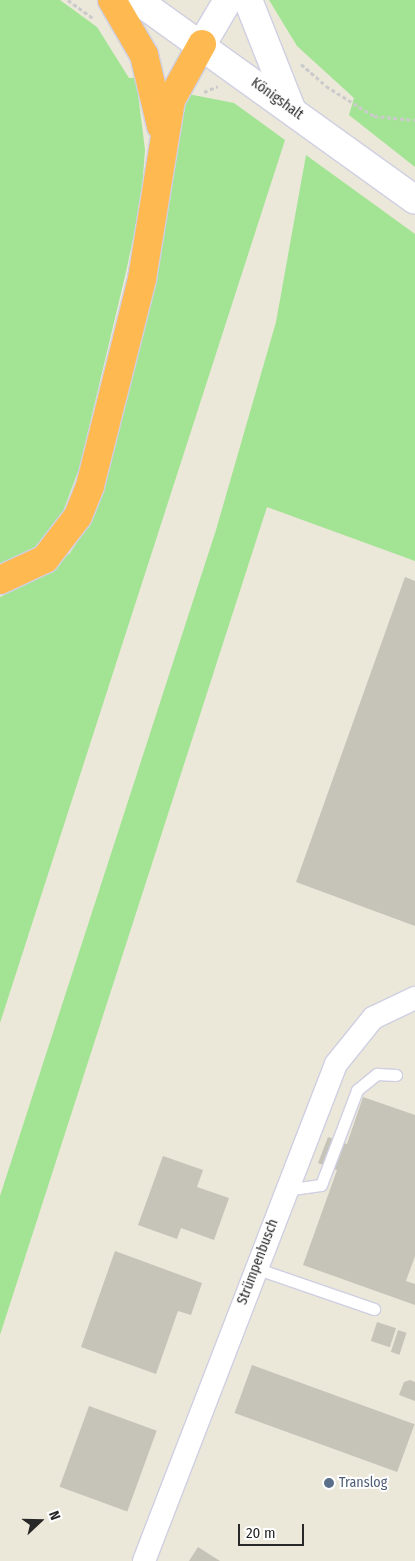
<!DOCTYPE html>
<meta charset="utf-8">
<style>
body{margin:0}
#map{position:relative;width:415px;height:1561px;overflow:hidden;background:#ebe7d9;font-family:"Fira Sans Condensed",sans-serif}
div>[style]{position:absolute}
.green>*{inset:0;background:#a2e494}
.building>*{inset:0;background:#c6c3b9;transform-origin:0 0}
.path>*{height:3px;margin-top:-1.5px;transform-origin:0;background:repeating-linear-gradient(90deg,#cbcbcb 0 4px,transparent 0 6.5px)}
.roads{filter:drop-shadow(1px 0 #cfcfe2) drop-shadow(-1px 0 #cfcfe2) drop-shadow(0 1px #cfcfe2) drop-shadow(0 -1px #cfcfe2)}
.lane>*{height:11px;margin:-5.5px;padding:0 5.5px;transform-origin:5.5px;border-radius:5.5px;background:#fff}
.street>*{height:22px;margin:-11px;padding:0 11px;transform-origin:11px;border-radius:11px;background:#fff}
.secondary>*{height:28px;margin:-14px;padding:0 14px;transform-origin:14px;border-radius:14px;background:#fff}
.highway>*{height:28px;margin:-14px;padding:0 14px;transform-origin:14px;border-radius:14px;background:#ffb951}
.dots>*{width:14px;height:14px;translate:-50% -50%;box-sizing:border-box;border:2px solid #fff;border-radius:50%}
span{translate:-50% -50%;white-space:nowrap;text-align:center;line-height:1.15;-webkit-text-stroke:4px #fff;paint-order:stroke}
.street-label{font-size:14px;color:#282828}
.service-label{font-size:14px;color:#4e5e75}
.left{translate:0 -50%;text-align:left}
.north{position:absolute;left:15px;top:1496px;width:50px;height:50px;-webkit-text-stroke:4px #fff;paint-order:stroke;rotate:69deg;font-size:14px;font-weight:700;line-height:20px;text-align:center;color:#282828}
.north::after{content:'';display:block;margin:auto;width:18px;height:22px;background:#282828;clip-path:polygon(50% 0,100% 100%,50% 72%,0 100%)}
.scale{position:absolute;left:238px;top:1524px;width:66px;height:22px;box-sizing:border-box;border:2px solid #282828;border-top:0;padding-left:6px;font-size:15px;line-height:18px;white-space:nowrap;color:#282828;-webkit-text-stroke:4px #fff;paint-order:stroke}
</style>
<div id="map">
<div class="green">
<i style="clip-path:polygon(0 0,60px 0,97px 27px,129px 78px,136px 78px,145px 150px,141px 201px,126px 272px,79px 469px,62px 514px,41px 544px,0 568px)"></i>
<i style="clip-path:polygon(269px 0,415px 0,415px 167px,349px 115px,354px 98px,297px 46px)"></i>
<i style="clip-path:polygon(188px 94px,234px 103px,285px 140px,0 1023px,0 597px,44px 576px,70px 553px,88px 526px,106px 471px,167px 212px,178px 117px)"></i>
<i style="clip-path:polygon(306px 155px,415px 234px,415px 561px,267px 507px,0 1335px,0 1196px,216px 530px,276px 322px)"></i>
</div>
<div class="building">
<i style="clip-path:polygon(405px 577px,415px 581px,415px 926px,296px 882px)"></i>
<i style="clip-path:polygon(363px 1097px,415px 1115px,415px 1256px,406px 1281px,415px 1284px,415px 1305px,303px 1265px,337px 1170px,318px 1163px,328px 1137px,347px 1144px)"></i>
<i style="clip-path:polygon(163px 1156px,203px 1170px,197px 1187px,229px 1198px,214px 1240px,181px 1228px,177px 1239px,138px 1225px)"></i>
<i style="clip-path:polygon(115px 1251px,202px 1283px,191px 1315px,178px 1311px,156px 1374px,81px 1347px)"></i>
<i style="left:377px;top:1322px;width:20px;height:20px;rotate:18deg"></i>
<i style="left:398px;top:1330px;width:9px;height:23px;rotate:18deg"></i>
<i style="left:252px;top:1365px;width:173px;height:51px;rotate:20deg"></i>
<i style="clip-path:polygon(410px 1380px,415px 1382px,415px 1401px,399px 1395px,404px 1382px)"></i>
<i style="left:89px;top:1406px;width:72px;height:86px;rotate:20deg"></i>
<i style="clip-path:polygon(198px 1547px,220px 1561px,189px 1561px)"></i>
</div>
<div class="path">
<i style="left:68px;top:0;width:32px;rotate:36deg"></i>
<i style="left:301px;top:64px;width:33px;rotate:41deg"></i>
<i style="left:326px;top:86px;width:57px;rotate:32deg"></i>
<i style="left:374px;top:116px;width:41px;rotate:5.6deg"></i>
<i style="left:204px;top:92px;width:15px;rotate:-23deg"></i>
</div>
<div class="roads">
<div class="lane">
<i style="left:285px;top:1190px;width:36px;rotate:-8deg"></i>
<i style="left:321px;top:1185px;width:102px;rotate:-69.2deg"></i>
<i style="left:357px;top:1090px;width:26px;rotate:-39deg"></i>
<i style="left:377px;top:1074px;width:19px;rotate:3deg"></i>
<i style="left:255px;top:1268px;width:126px;rotate:19deg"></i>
</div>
<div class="street">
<i style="left:144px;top:1561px;width:533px;rotate:-68.88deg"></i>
<i style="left:336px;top:1064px;width:59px;rotate:-51.2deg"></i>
<i style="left:373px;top:1018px;width:47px;rotate:-25.5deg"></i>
</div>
<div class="secondary">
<i style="left:137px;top:0;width:342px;rotate:35.7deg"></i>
<i style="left:248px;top:0;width:119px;rotate:68.4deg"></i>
<i style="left:202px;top:44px;width:51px;rotate:-59.4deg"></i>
</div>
<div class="highway">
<i style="left:112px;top:0;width:64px;rotate:59.8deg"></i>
<i style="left:144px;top:55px;width:73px;rotate:76.5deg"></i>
<i style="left:0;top:580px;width:50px;rotate:-25deg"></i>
<i style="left:45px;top:559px;width:54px;rotate:-52.5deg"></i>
<i style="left:78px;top:516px;width:32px;rotate:-68deg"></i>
<i style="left:90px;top:486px;width:213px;rotate:-75.9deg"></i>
<i style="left:142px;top:279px;width:181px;rotate:-80.8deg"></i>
<i style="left:171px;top:100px;width:64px;rotate:-61deg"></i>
</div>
</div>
<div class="dots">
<i style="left:329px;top:1483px;background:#5c6f8a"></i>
</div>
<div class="street-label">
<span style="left:277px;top:99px;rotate:36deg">Königshalt</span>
<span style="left:258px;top:1262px;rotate:-69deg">Strümpenbusch</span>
</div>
<div class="service-label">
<span class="left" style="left:339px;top:1483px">Translog</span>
</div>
<div class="north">N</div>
<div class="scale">20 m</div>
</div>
